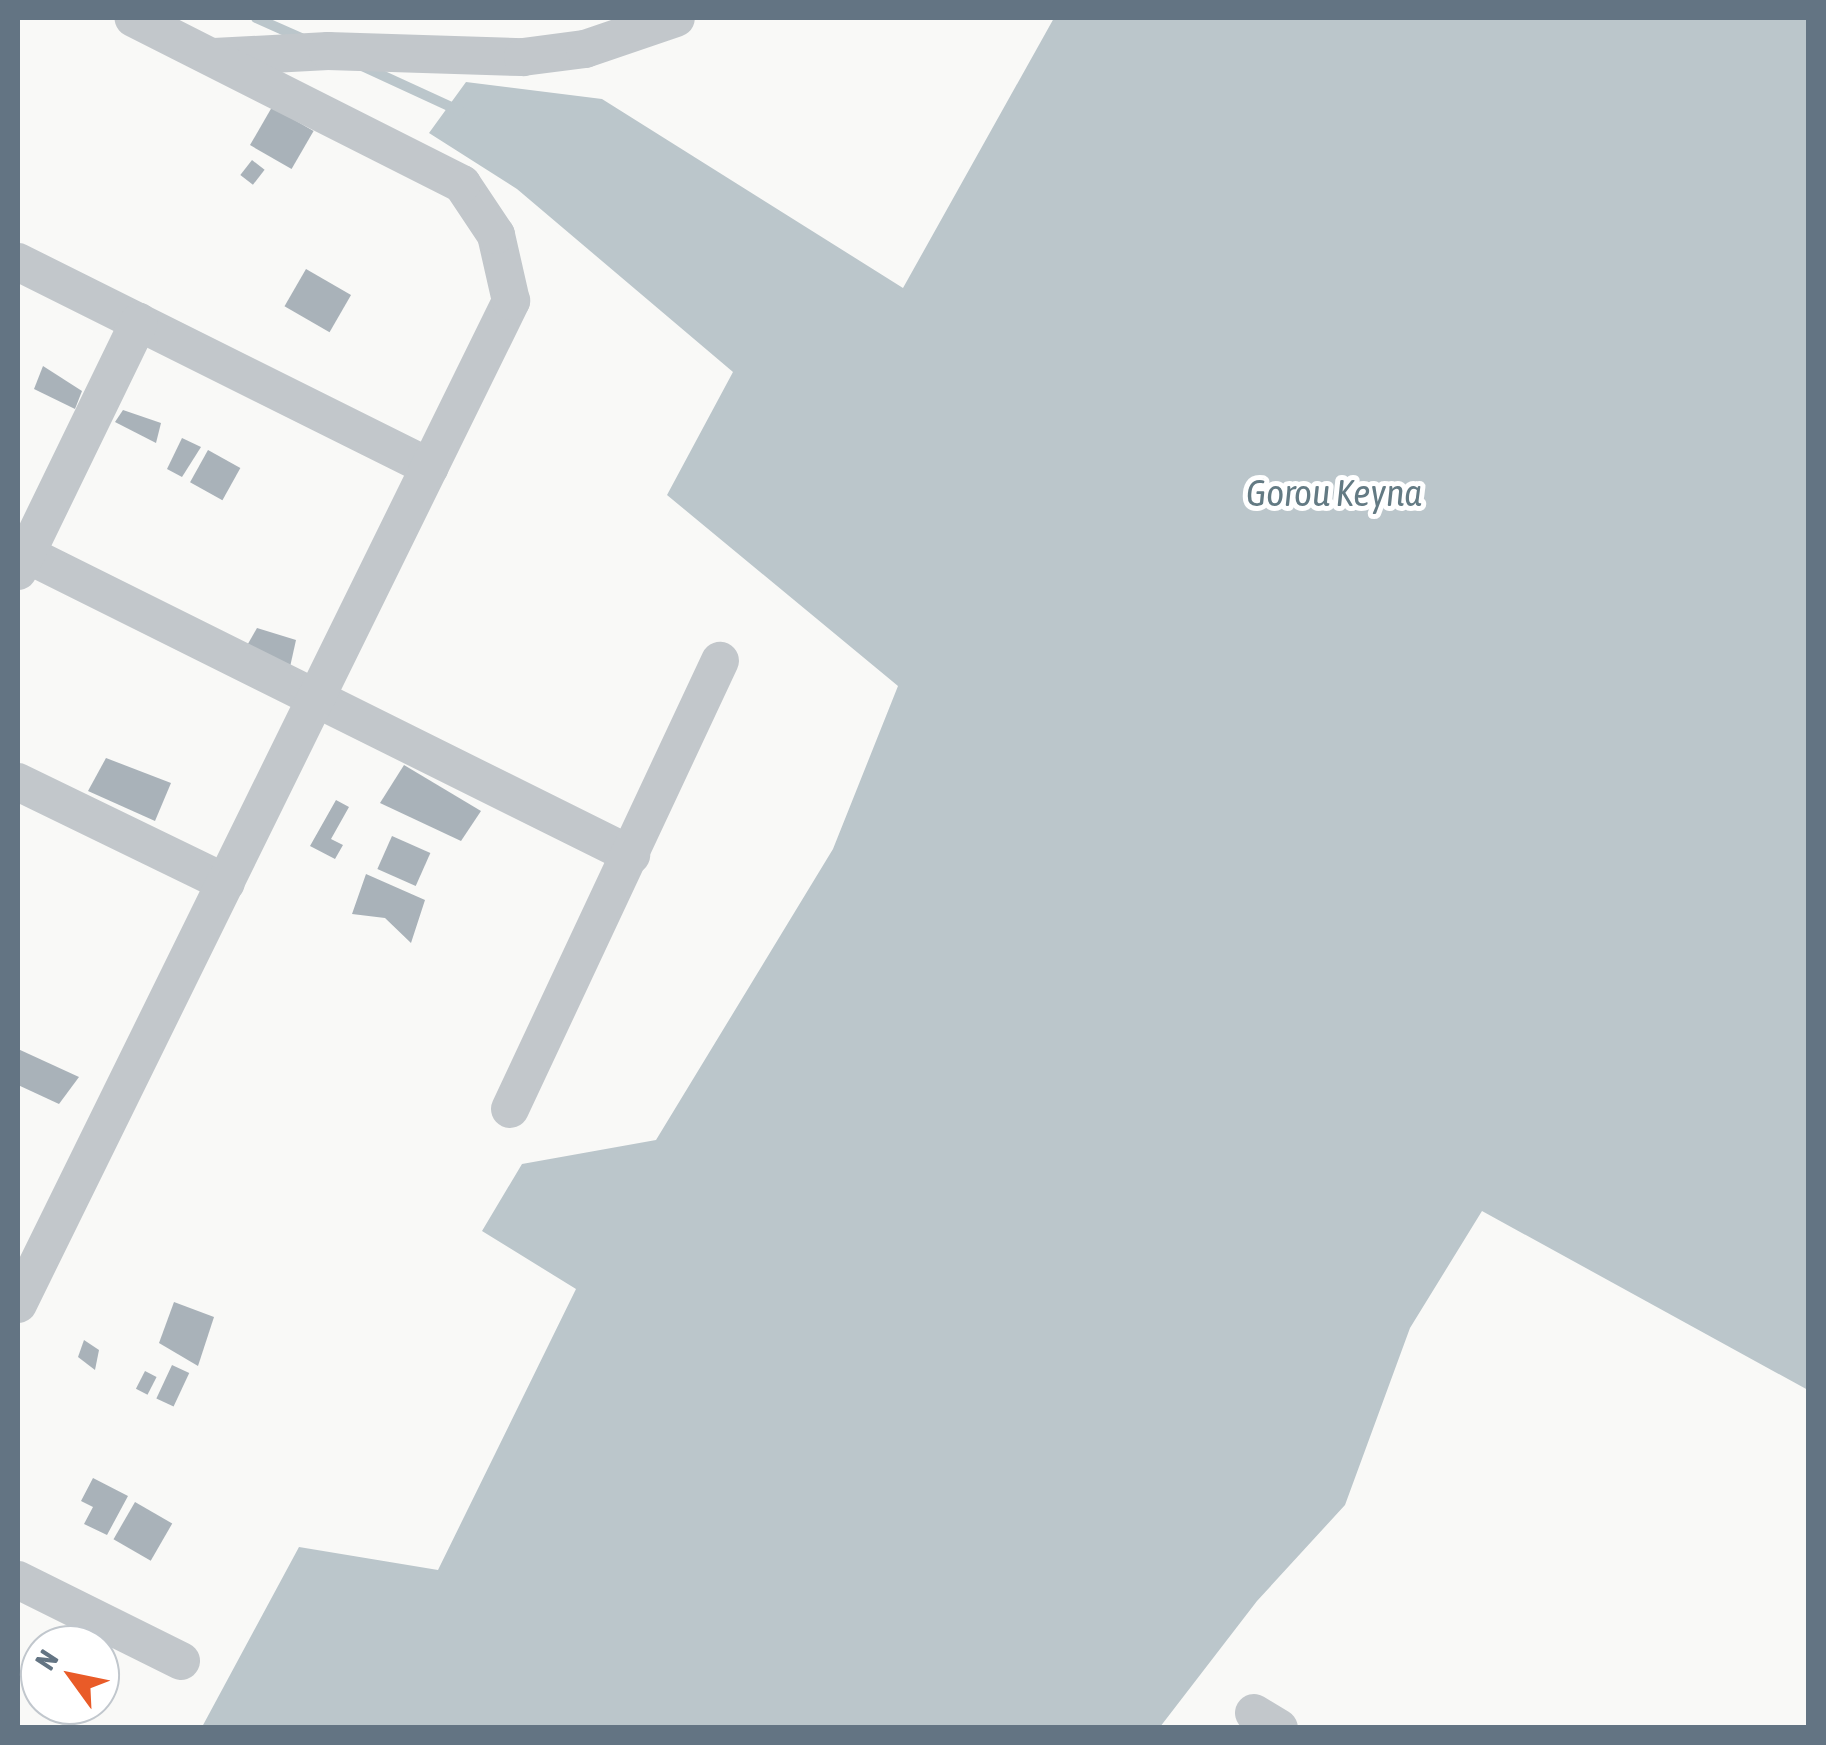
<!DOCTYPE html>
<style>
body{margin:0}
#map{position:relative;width:1826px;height:1745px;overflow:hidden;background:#f9f9f7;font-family:"Asap Condensed",sans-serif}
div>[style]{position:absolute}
.water>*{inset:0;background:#bbc6cb}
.stream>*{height:10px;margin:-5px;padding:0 5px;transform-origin:5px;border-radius:5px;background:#bbc6cb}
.building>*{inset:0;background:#a9b2b9;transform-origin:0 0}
.street>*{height:38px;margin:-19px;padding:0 19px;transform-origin:19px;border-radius:19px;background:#c2c7cb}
span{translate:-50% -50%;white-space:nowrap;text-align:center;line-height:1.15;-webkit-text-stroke:10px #fff;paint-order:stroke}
.water-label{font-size:38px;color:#637a83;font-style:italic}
.frame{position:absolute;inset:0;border:20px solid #637483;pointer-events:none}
.north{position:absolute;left:20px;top:1625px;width:100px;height:100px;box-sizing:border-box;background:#fff;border:2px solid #c1c7cd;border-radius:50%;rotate:303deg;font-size:28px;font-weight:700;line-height:40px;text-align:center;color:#637483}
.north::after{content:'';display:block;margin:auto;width:35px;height:45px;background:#e95b28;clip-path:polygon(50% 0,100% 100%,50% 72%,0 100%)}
</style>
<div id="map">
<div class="water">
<i style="clip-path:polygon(1054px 18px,1808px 18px,1808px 1390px,1482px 1211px,1410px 1328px,1345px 1505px,1257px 1601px,1160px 1727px,202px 1727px,299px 1547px,438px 1570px,576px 1289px,482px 1231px,522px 1164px,656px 1140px,833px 849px,898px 686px,667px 495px,733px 372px,517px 189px,429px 133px,466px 82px,602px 99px,903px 288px)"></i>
</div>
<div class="stream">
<i style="left:256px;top:18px;width:49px;rotate:24deg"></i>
<i style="left:362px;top:66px;width:108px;rotate:24.7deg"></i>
</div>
<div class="building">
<i style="left:272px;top:107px;width:48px;height:44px;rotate:30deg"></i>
<i style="left:252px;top:160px;width:16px;height:19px;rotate:38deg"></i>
<i style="left:306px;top:269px;width:52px;height:43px;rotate:30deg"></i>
<i style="clip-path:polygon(43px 366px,82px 391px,75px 409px,34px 389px)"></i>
<i style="clip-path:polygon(123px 410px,161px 423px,156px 443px,115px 422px)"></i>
<i style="clip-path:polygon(182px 438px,201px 447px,182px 477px,167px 469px)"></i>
<i style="left:208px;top:450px;width:37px;height:37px;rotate:29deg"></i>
<i style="clip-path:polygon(257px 628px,296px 640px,290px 667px,245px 649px)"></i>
<i style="clip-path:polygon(106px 758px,171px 783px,155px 821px,88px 791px)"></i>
<i style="clip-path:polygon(404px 765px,481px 811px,461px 841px,380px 803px)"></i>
<i style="clip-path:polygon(336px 800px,349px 807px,331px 839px,343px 845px,335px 859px,310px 846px)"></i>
<i style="left:392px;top:836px;width:42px;height:36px;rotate:24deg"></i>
<i style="clip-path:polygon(366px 874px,425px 900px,411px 943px,385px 918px,352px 914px)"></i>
<i style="clip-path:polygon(18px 1049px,79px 1077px,59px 1104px,18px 1085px)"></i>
<i style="clip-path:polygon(174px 1302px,214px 1317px,198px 1366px,159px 1343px)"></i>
<i style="clip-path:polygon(84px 1340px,99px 1350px,95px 1370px,78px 1357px)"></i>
<i style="left:172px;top:1365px;width:19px;height:37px;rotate:25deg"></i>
<i style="left:145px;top:1371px;width:13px;height:20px;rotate:27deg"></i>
<i style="clip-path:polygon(93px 1478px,128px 1496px,107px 1535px,84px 1524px,93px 1507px,81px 1501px)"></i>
<i style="left:135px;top:1502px;width:43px;height:43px;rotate:30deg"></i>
<i style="clip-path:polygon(34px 1645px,40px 1648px,37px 1685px,19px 1675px)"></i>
</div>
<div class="street">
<i style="left:214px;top:57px;width:114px;rotate:-3deg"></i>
<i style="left:328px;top:51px;width:195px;rotate:1.8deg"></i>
<i style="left:523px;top:57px;width:63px;rotate:-7.4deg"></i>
<i style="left:585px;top:49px;width:96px;rotate:-18.8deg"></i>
<i style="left:18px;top:262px;width:460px;rotate:26.5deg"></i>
<i style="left:26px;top:554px;width:676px;rotate:26.45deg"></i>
<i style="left:18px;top:571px;width:277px;rotate:-64.1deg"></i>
<i style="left:18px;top:782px;width:231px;rotate:25.9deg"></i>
<i style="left:510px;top:1109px;width:495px;rotate:-64.9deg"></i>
<i style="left:18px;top:1304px;width:1118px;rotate:-63.82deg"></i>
<i style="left:511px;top:301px;width:68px;rotate:-102.8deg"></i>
<i style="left:496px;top:235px;width:61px;rotate:-123.7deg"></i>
<i style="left:462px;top:184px;width:368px;rotate:-153.2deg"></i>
<i style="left:18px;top:1580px;width:182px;rotate:26.4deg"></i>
<i style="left:1254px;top:1713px;width:29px;rotate:31deg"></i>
</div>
<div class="water-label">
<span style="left:1334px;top:493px">Gorou Keyna</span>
</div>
<div class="frame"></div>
<div class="north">N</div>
</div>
